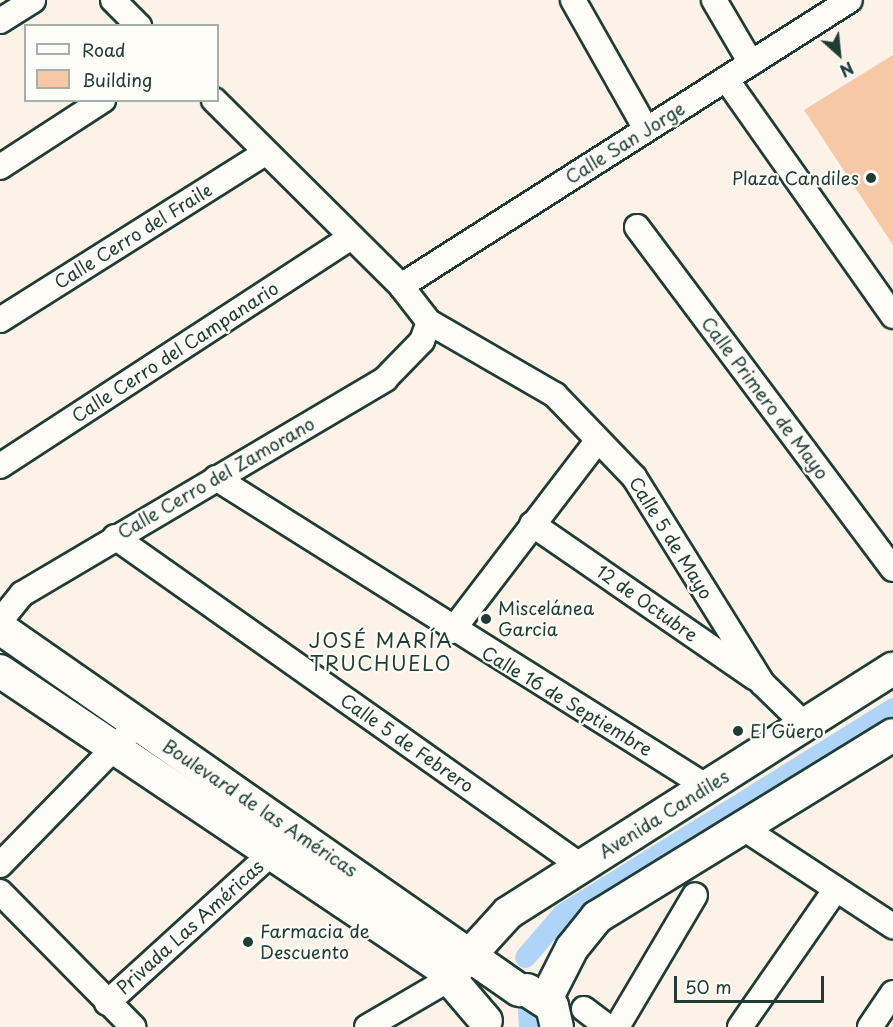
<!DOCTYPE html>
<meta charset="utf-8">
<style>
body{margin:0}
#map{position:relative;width:893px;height:1027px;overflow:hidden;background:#fcf2e7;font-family:"Playpen Sans",sans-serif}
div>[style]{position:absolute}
.canal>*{height:21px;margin:-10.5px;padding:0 10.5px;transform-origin:10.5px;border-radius:10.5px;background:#aed5f8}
.building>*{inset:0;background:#f7c8a6}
.roads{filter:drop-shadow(2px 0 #1f3d34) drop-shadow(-2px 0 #1f3d34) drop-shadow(0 2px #1f3d34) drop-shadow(0 -2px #1f3d34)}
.minor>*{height:24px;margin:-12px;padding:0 12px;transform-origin:12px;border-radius:12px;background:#fdfcf7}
.major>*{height:32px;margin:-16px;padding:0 16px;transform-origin:16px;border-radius:16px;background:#fdfcf7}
.dots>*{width:16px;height:16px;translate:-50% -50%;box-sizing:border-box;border:3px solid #fdfcf7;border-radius:50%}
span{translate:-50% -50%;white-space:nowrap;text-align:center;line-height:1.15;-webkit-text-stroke:4.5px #fdfcf7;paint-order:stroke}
.street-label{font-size:18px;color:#1f3d34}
.poi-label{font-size:18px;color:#1f3d34}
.right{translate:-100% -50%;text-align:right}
.left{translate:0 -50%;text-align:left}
.neighbourhood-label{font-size:20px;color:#1f3d34;letter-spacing:1.5px}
.legend{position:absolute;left:24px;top:24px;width:195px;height:78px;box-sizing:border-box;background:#fdfcf7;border:2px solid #a4b0a9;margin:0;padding:8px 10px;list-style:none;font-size:18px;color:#1f3d34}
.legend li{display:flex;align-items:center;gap:12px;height:30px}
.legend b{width:30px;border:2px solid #a4b0a9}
.north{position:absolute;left:809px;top:24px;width:60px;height:60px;-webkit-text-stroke:4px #fdfcf7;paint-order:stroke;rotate:153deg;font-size:16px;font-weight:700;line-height:24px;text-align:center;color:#1f3d34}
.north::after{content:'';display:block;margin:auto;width:21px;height:27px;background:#1f3d34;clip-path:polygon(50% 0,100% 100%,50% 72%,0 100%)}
.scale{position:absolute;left:674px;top:976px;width:150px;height:27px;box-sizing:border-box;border:3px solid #1f3d34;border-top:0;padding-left:8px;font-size:18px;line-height:21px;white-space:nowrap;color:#1f3d34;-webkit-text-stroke:4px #fdfcf7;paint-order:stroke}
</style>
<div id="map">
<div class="canal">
<i style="left:525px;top:957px;width:57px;rotate:-49.3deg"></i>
<i style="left:562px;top:914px;width:390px;rotate:-31.9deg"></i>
<i style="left:528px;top:1009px;width:18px;rotate:87deg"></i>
</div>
<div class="building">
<i style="clip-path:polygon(893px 55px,893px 245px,804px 110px)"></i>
</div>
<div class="roads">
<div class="minor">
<i style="left:113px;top:0;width:37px;rotate:45deg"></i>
<i style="left:573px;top:0;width:148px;rotate:60.5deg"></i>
<i style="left:714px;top:0;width:73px;rotate:59.6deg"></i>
<i style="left:0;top:21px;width:39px;rotate:-32deg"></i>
<i style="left:726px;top:79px;width:290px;rotate:54.8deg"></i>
<i style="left:214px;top:100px;width:264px;rotate:44.8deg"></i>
<i style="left:401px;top:286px;width:46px;rotate:52.1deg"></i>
<i style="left:429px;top:322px;width:146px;rotate:30.1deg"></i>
<i style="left:555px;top:395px;width:114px;rotate:46.1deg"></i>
<i style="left:634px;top:477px;width:243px;rotate:58.1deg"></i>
<i style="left:762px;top:683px;width:60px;rotate:44.3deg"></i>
<i style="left:0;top:167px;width:123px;rotate:-33deg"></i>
<i style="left:637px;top:227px;width:427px;rotate:53.2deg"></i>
<i style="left:401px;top:286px;width:532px;rotate:-32.5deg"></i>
<i style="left:0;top:320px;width:313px;rotate:-32.2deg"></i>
<i style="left:0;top:466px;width:418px;rotate:-33.1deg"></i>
<i style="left:216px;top:478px;width:580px;rotate:32.18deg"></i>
<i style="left:532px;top:524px;width:271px;rotate:34.6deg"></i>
<i style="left:115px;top:537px;width:570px;rotate:35.22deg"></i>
<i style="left:2px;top:630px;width:15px;rotate:-79deg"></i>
<i style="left:5px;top:615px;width:27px;rotate:-51deg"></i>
<i style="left:22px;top:594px;width:422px;rotate:-30.6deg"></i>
<i style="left:385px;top:379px;width:53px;rotate:-45.8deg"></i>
<i style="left:422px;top:341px;width:20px;rotate:-70deg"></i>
<i style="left:452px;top:631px;width:240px;rotate:-52.6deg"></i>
<i style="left:742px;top:827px;width:181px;rotate:33.3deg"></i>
<i style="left:0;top:865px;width:180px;rotate:-45.7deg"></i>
<i style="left:0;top:892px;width:190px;rotate:45.4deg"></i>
<i style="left:107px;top:1003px;width:226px;rotate:-42.3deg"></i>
<i style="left:584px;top:1009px;width:30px;rotate:37deg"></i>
<i style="left:367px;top:1027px;width:97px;rotate:-30.3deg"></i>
<i style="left:617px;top:1027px;width:153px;rotate:-59.4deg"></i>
<i style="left:740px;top:1027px;width:168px;rotate:-55.2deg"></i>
<i style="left:870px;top:1027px;width:41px;rotate:-55.9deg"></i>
</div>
<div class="major">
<i style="left:0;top:628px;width:633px;rotate:34.9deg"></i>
<i style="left:0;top:671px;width:529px;rotate:33.9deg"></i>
<i style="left:439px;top:966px;width:72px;rotate:49.5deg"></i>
<i style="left:456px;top:970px;width:77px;rotate:-47.6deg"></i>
<i style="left:508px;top:913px;width:456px;rotate:-32.4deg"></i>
<i style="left:527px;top:990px;width:30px;rotate:33deg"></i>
<i style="left:552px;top:1006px;width:22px;rotate:77deg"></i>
<i style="left:546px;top:999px;width:57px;rotate:-63deg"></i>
<i style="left:572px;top:948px;width:40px;rotate:-51deg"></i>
<i style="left:597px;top:917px;width:347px;rotate:-31.6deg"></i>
</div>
</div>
<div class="dots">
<i style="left:871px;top:178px;background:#1f3d34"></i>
<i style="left:486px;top:619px;background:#1f3d34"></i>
<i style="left:738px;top:731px;background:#1f3d34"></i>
<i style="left:248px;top:942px;background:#1f3d34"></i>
</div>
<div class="street-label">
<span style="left:625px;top:143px;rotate:-32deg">Calle San Jorge</span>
<span style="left:133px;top:236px;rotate:-32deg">Calle Cerro del Fraile</span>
<span style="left:175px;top:352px;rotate:-33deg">Calle Cerro del Campanario</span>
<span style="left:765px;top:398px;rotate:53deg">Calle Primero de Mayo</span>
<span style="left:216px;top:478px;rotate:-30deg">Calle Cerro del Zamorano</span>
<span style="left:671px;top:538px;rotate:58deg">Calle 5 de Mayo</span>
<span style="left:647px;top:603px;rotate:35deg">12 de Octubre</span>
<span style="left:567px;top:701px;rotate:31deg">Calle 16 de Septiembre</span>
<span style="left:407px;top:743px;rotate:35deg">Calle 5 de Febrero</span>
<span style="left:260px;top:808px;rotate:34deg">Boulevard de las Américas</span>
<span style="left:664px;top:814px;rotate:-32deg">Avenida Candiles</span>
<span style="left:190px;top:927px;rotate:-42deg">Privada Las Américas</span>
</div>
<div class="poi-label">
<span class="right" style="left:859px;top:178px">Plaza Candiles</span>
<span class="left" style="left:498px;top:619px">Miscelánea<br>Garcia</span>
<span class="left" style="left:750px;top:731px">El Güero</span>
<span class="left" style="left:260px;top:942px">Farmacia de<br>Descuento</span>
</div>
<div class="neighbourhood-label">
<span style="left:381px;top:652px">JOSÉ MARÍA<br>TRUCHUELO</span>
</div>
<ul class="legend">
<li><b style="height:8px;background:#fdfcf7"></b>Road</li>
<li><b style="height:16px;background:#f7c8a6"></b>Building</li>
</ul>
<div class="north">N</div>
<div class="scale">50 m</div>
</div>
